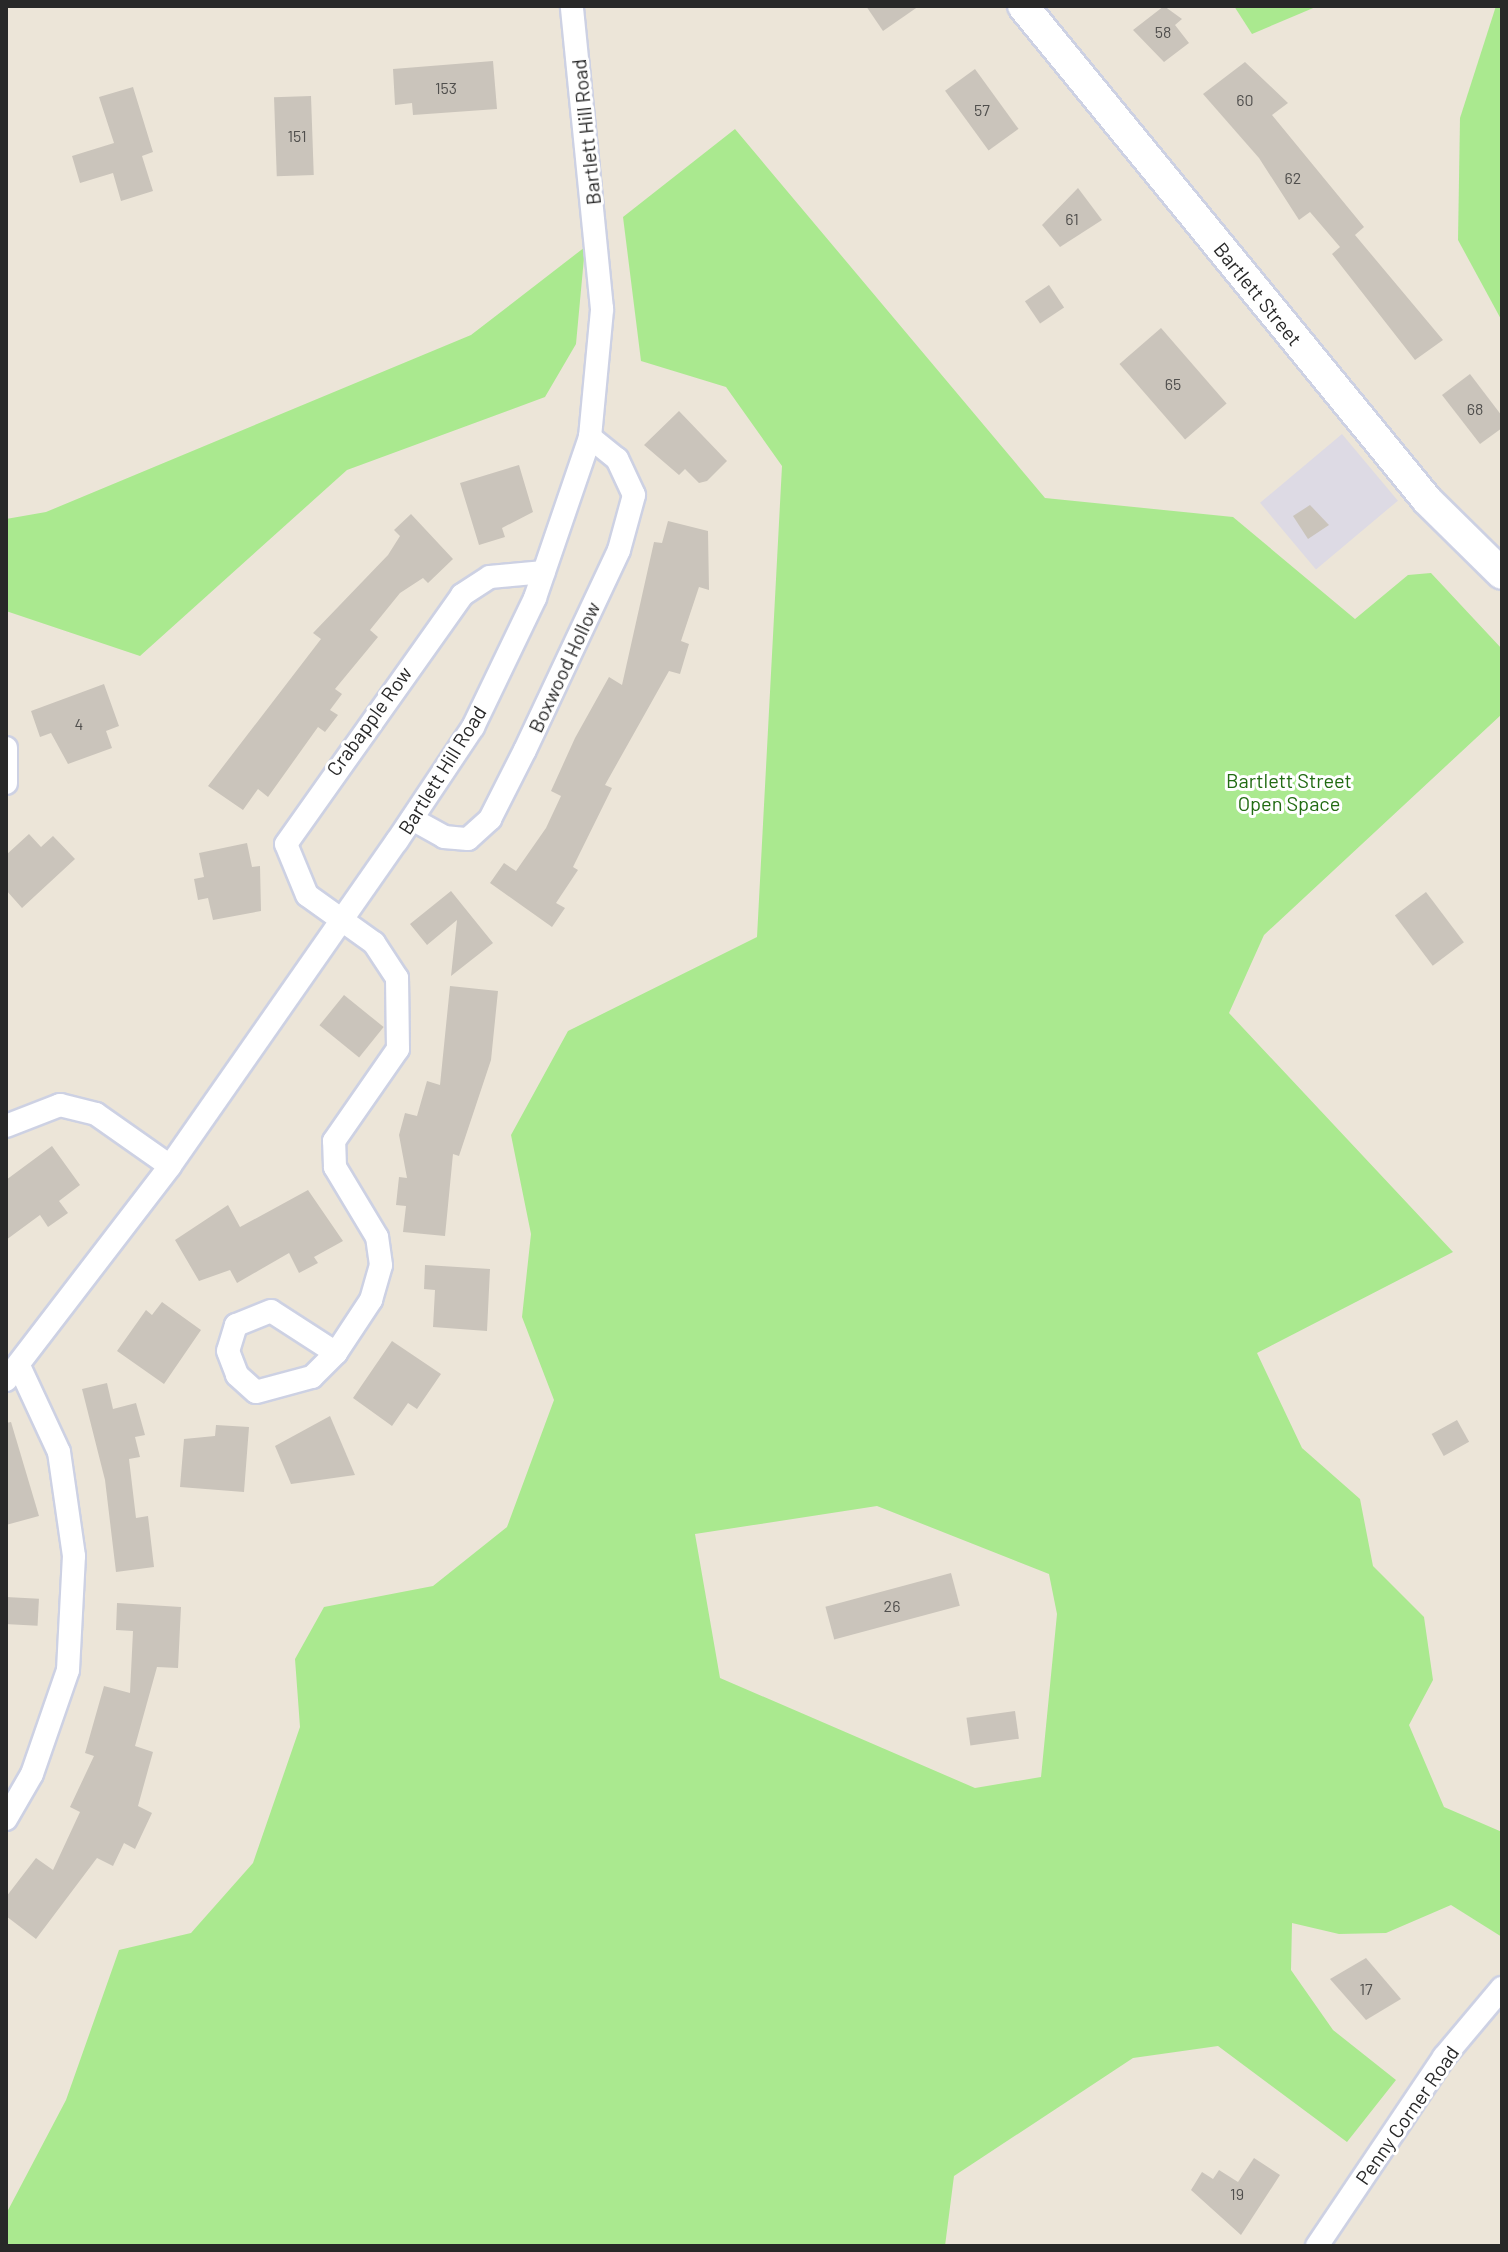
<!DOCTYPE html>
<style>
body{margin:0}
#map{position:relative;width:1508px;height:2252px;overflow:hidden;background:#ece5d8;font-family:Barlow,sans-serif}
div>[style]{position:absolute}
.industrial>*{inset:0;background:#dddae4;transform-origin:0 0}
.green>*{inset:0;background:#aae98f}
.building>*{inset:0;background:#cac4bb;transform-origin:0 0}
.roads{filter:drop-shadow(2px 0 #cdd1e3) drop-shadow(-2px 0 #cdd1e3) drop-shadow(0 2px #cdd1e3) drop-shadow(0 -2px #cdd1e3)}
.street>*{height:22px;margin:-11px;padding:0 11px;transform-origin:11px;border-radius:11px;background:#fff}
.secondary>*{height:30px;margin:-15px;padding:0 15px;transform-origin:15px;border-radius:15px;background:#fff}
span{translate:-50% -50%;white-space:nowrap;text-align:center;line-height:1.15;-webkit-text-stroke:6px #fff;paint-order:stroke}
.number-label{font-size:16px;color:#504f4d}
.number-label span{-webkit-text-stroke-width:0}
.street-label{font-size:20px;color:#282828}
.park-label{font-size:20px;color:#216b12}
.frame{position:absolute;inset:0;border:8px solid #282828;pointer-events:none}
</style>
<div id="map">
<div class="industrial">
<i style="left:1342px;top:434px;width:87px;height:107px;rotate:50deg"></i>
</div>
<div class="green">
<i style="clip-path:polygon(1234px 6px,1318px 6px,1252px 34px)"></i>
<i style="clip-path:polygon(1496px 6px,1502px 6px,1502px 321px,1458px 240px,1460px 118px)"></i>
<i style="clip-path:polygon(evenodd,735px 129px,1045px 498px,1233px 517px,1355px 619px,1408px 575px,1431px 573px,1502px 649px,1502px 714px,1264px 935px,1229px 1013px,1453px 1252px,1257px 1353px,1302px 1448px,1360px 1499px,1373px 1566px,1424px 1617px,1433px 1680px,1409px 1725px,1444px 1807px,1502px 1832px,1502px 1937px,1451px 1905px,1386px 1933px,1339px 1934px,1292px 1923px,1291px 1970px,1333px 2030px,1396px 2080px,1347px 2142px,1218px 2046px,1133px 2058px,954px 2176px,945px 2246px,6px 2246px,6px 2214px,66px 2100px,119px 1950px,191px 1933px,253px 1863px,300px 1727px,295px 1659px,324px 1607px,433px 1586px,507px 1527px,554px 1400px,522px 1317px,531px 1234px,511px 1135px,568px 1031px,757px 937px,782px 466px,726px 387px,641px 361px,623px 217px,735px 129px,877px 1506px,1049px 1574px,1057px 1614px,1041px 1777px,975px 1788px,720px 1678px,695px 1534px,877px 1506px)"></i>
<i style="clip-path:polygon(585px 247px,576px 344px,545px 397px,347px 470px,140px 656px,6px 611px,6px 519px,46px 512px,471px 335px)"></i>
</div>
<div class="building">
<i style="clip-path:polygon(866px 6px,919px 6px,883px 31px)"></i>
<i style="clip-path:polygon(1164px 6px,1182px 19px,1175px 25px,1189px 43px,1164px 62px,1133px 30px)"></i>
<i style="clip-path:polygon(493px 61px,497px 109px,413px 115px,412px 103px,395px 105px,393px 69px)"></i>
<i style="clip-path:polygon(1245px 62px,1288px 103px,1272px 115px,1364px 227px,1355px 235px,1443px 340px,1415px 360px,1332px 254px,1340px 247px,1310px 212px,1299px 220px,1259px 158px,1203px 94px)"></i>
<i style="left:975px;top:69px;width:74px;height:37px;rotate:54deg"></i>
<i style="clip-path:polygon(133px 87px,153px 152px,142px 156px,153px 191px,121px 201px,113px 173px,80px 183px,72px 156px,114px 143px,99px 97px)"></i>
<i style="left:311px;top:96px;width:79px;height:37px;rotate:88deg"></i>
<i style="clip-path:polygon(1078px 188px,1102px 220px,1060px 247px,1042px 225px)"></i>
<i style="left:1049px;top:285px;width:27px;height:29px;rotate:56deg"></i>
<i style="left:1161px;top:328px;width:100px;height:55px;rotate:49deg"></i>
<i style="clip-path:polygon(1470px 374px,1502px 416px,1502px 428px,1480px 444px,1442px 395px)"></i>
<i style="clip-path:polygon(679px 411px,727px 461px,707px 481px,699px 483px,685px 469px,679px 475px,644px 445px)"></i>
<i style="clip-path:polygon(519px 465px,533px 512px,502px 528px,505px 537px,479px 545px,460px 483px)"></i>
<i style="clip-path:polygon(1310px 505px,1329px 525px,1308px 539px,1293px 516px)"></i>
<i style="clip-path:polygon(411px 514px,453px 559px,428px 583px,423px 578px,400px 593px,370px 630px,378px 637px,335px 689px,342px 694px,330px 710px,338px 715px,325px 732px,318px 727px,268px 797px,258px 789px,243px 810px,208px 786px,321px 639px,313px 633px,388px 555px,400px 536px,394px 530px)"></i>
<i style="clip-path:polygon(668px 521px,708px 531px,709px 590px,699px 587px,681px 641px,689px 644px,680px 674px,669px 671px,605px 785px,612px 788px,573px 867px,578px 870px,556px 903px,565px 908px,552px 927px,490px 883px,504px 863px,516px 871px,546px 828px,561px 796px,551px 791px,575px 738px,609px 677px,622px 685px,654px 542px,662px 543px)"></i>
<i style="clip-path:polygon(104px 684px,119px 726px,106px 731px,112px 748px,68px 764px,51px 733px,40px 737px,31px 711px)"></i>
<i style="clip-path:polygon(29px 834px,41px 847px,53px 836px,75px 859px,22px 908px,6px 890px,6px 855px)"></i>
<i style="clip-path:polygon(247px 843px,252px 867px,260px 866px,261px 911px,213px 920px,208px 898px,198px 900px,194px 879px,204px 877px,199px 853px)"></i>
<i style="clip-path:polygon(451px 891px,493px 943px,451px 976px,457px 920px,427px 945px,410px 924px)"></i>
<i style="left:1426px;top:892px;width:63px;height:39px;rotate:53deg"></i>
<i style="clip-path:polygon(450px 986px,498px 991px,491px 1060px,459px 1156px,453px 1154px,445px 1236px,403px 1232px,406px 1206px,396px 1205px,399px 1177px,407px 1178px,399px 1135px,405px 1113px,417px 1116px,427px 1081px,440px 1085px)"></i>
<i style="left:344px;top:995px;width:51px;height:39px;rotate:39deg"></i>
<i style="clip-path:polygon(52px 1146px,80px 1185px,59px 1201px,68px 1213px,48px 1227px,40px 1215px,6px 1240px,6px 1180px)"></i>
<i style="clip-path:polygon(308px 1190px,343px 1241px,314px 1257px,318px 1263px,299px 1273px,289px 1253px,237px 1283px,230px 1270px,199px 1281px,175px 1240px,228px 1205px,240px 1227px)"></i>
<i style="clip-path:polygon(425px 1265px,490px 1269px,487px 1331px,433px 1327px,435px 1290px,424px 1289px)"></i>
<i style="clip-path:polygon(162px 1302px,201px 1330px,164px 1384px,117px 1351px,146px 1310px,152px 1315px)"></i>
<i style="clip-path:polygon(392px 1341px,441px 1374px,417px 1409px,408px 1403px,392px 1426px,353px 1398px)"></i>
<i style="clip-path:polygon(107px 1383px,113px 1409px,136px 1403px,145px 1435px,135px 1437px,140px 1457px,129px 1459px,136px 1518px,148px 1516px,154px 1567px,116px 1572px,105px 1480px,82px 1389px)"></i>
<i style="clip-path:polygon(330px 1416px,355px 1475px,291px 1484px,275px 1446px)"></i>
<i style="left:1457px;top:1420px;width:25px;height:29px;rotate:61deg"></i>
<i style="clip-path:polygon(11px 1422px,39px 1516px,6px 1525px,6px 1423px)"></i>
<i style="clip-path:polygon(216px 1425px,249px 1427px,244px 1492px,180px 1487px,184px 1439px,215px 1436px)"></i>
<i style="left:951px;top:1573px;width:34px;height:130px;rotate:75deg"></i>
<i style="left:6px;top:1597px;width:33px;height:27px;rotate:3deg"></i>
<i style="clip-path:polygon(117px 1603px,181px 1607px,178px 1668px,157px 1667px,135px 1746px,153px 1752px,138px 1806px,152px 1813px,135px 1849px,124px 1843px,113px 1866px,97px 1858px,36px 1939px,6px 1916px,6px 1897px,36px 1858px,53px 1870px,80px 1812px,70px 1807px,94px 1756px,85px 1753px,104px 1686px,130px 1693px,133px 1631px,116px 1630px)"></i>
<i style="left:1015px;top:1711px;width:28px;height:49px;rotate:82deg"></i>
<i style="clip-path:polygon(1366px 1958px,1401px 1999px,1366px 2020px,1330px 1979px)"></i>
<i style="clip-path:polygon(1254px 2158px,1280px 2175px,1241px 2235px,1191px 2190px,1202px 2172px,1213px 2179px,1219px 2170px,1238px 2182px)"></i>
</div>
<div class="roads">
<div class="street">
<i style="left:6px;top:748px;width:35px;rotate:90deg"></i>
<i style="left:412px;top:819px;width:37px;rotate:29deg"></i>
<i style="left:444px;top:837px;width:24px;rotate:5deg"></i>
<i style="left:468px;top:839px;width:30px;rotate:-42deg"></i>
<i style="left:490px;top:819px;width:77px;rotate:-63.1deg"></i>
<i style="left:525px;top:750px;width:221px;rotate:-64.8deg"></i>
<i style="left:619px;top:550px;width:57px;rotate:-74.7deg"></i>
<i style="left:634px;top:495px;width:40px;rotate:-115deg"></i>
<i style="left:617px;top:459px;width:35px;rotate:-141deg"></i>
<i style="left:6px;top:1126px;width:58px;rotate:-21.3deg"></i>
<i style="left:60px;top:1105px;width:37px;rotate:14deg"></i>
<i style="left:96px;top:1114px;width:90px;rotate:35.1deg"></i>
<i style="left:336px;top:1353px;width:77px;rotate:-147.1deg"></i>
<i style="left:271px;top:1311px;width:38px;rotate:158deg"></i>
<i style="left:236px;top:1325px;width:27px;rotate:107deg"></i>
<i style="left:228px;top:1351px;width:26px;rotate:69deg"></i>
<i style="left:237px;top:1375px;width:25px;rotate:42deg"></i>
<i style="left:256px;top:1392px;width:58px;rotate:-15deg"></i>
<i style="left:312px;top:1377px;width:34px;rotate:-45deg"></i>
<i style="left:336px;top:1353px;width:64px;rotate:-56.6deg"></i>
<i style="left:371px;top:1300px;width:36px;rotate:-74deg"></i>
<i style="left:381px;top:1265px;width:28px;rotate:-98deg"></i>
<i style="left:377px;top:1237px;width:82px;rotate:-121deg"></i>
<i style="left:335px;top:1167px;width:26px;rotate:-92deg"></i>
<i style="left:334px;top:1141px;width:112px;rotate:-55.2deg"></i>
<i style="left:398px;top:1049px;width:71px;rotate:-90.8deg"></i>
<i style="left:397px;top:978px;width:42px;rotate:-123.3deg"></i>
<i style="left:374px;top:943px;width:82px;rotate:-144.4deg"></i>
<i style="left:307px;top:895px;width:55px;rotate:-112.4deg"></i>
<i style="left:286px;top:844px;width:305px;rotate:-54.7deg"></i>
<i style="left:462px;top:595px;width:33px;rotate:-33deg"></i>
<i style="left:490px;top:577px;width:54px;rotate:-5.3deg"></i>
<i style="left:6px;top:1380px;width:270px;rotate:-52.5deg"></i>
<i style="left:170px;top:1166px;width:396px;rotate:-55.1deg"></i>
<i style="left:397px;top:841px;width:137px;rotate:-56.3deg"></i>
<i style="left:473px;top:727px;width:143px;rotate:-64.3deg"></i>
<i style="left:535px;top:598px;width:170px;rotate:-71.1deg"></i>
<i style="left:590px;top:437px;width:129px;rotate:-84.6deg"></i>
<i style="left:602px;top:309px;width:304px;rotate:-95.7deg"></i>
<i style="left:6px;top:1819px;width:52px;rotate:-60deg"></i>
<i style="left:32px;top:1774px;width:110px;rotate:-70.9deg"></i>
<i style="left:68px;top:1670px;width:114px;rotate:-87deg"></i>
<i style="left:74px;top:1556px;width:105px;rotate:-98.2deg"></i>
<i style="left:59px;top:1452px;width:95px;rotate:-114.9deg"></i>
<i style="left:1317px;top:2246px;width:228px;rotate:-56.1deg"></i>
<i style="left:1444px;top:2057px;width:90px;rotate:-50deg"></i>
</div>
<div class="secondary">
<i style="left:1023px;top:6px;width:638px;rotate:50.72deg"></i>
<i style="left:1427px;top:500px;width:105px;rotate:44.6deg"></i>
</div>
</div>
<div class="number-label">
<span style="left:1163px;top:32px">58</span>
<span style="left:446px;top:88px">153</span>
<span style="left:1245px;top:100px">60</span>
<span style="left:982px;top:110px">57</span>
<span style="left:297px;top:136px">151</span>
<span style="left:1293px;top:178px">62</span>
<span style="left:1072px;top:219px">61</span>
<span style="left:1173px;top:384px">65</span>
<span style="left:1475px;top:409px">68</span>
<span style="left:79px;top:724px">4</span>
<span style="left:892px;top:1606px">26</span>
<span style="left:1366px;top:1989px">17</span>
<span style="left:1237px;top:2194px">19</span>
</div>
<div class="street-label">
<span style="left:586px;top:132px;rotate:-96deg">Bartlett Hill Road</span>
<span style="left:1258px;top:294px;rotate:51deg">Bartlett Street</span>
<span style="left:564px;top:667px;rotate:-65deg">Boxwood Hollow</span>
<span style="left:369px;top:721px;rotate:-54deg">Crabapple Row</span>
<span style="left:442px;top:770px;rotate:-58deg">Bartlett Hill Road</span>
<span style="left:1407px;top:2115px;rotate:-55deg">Penny Corner Road</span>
</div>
<div class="park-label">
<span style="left:1289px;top:792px">Bartlett Street<br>Open Space</span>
</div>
<div class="frame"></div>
</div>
